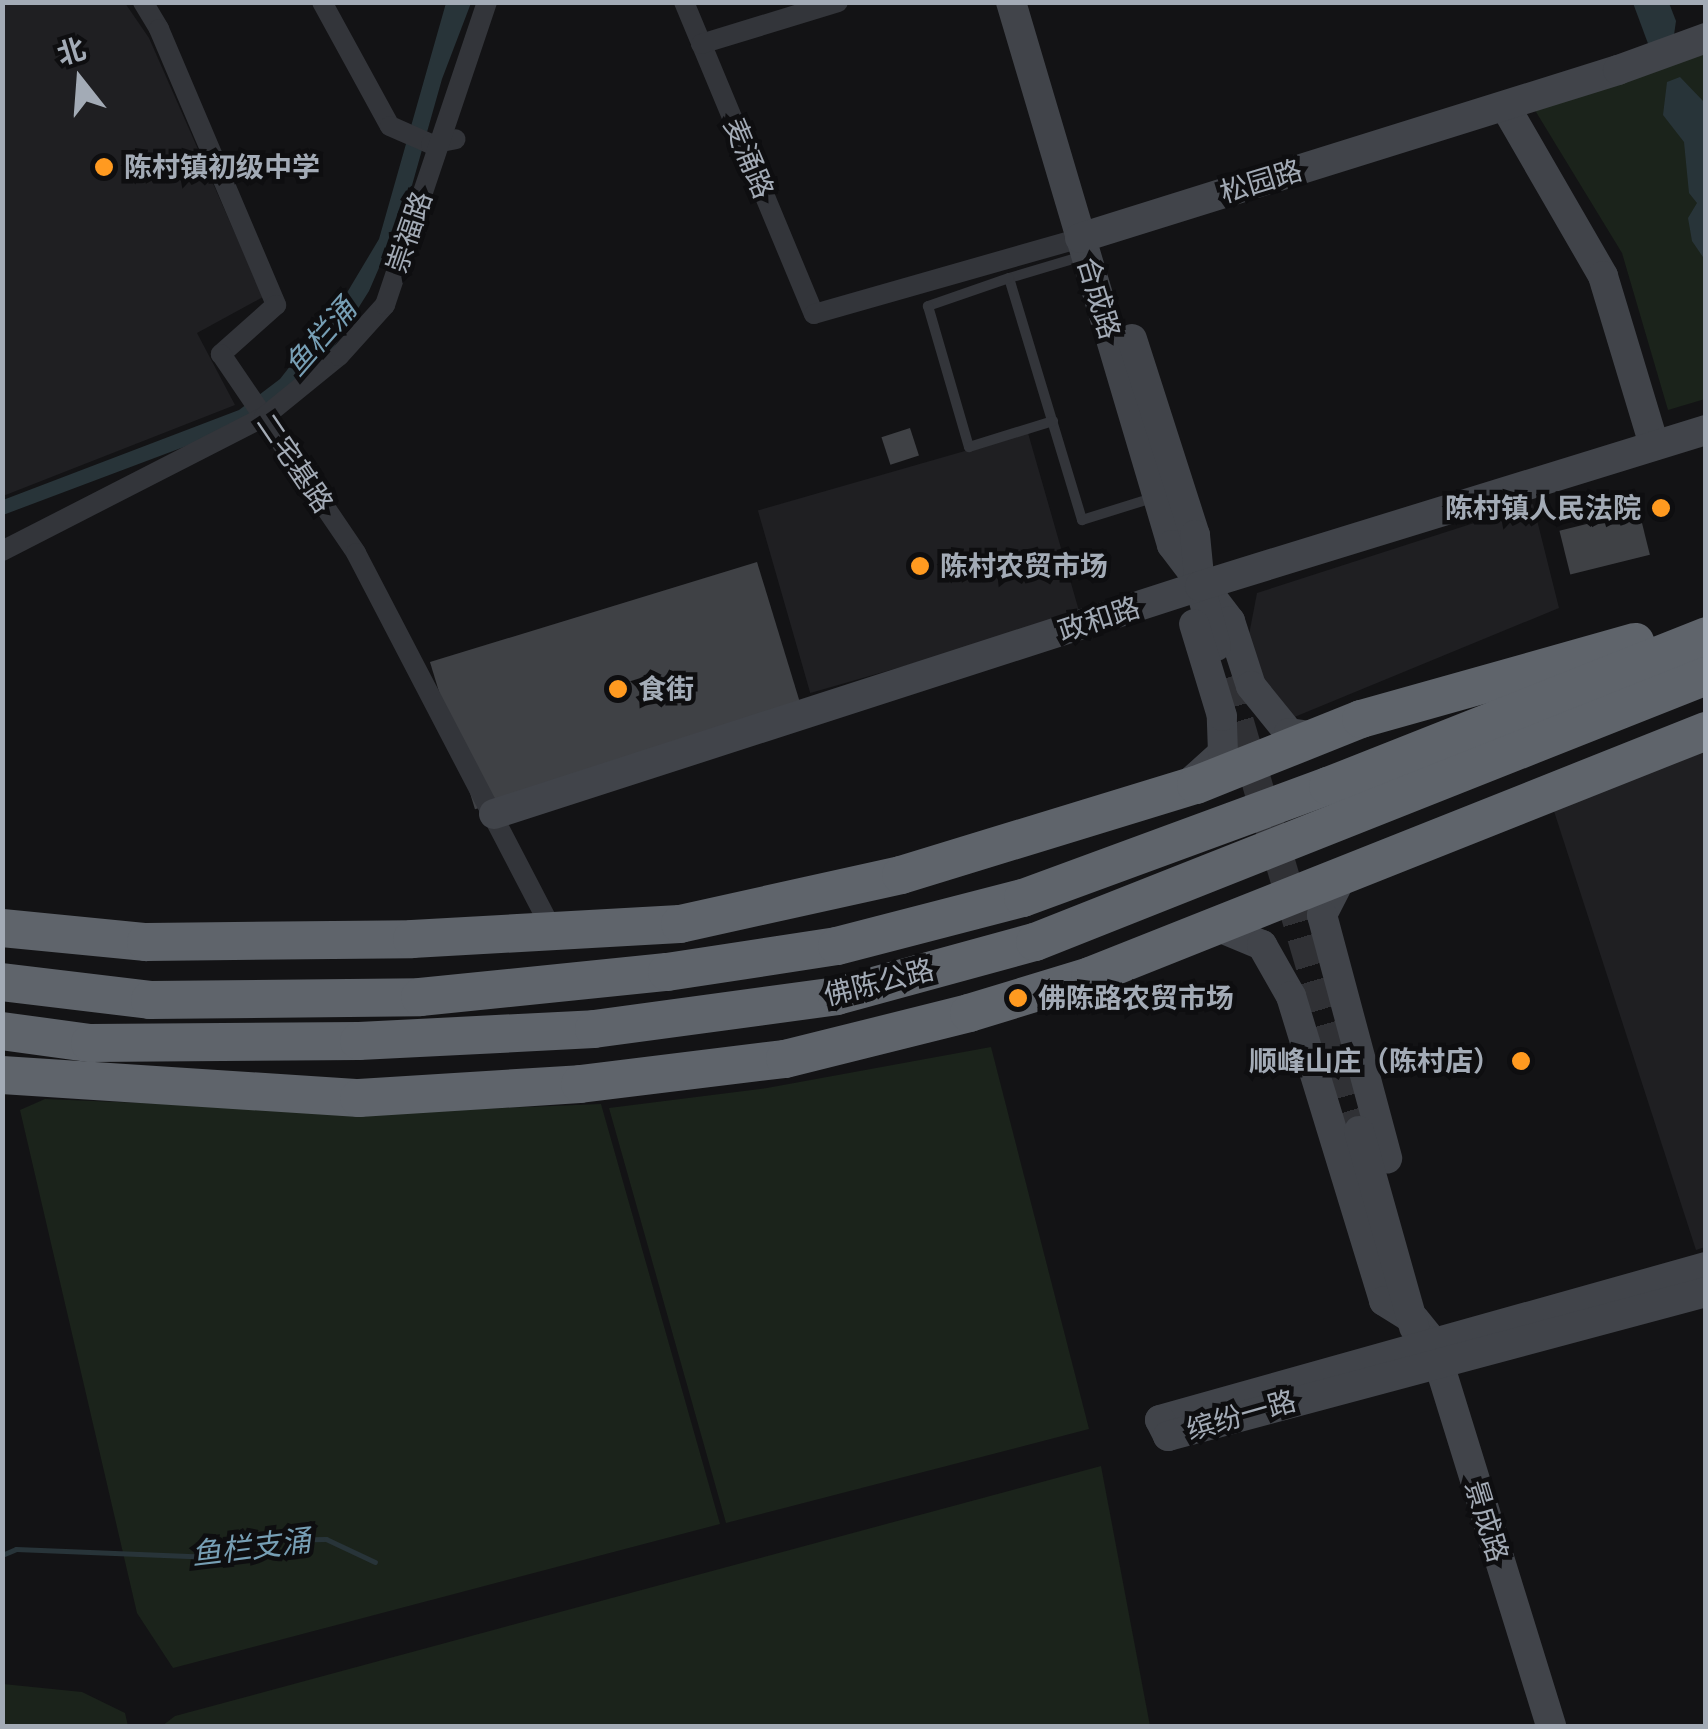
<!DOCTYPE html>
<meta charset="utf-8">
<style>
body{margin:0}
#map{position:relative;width:1708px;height:1729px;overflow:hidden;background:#131315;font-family:"Golos Text","Noto Sans SC",sans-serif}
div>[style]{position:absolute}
.built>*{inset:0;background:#1f1f22;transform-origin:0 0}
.green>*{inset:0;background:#1b231b}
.water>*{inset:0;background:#283439}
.stream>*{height:5px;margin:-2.5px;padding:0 2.5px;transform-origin:2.5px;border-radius:2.5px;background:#283439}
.building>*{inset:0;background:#3f4145;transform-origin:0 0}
.secondary-tunnel>*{height:30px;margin-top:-15px;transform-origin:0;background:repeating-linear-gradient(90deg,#303135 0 30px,transparent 0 45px)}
.lane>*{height:10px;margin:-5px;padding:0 5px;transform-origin:5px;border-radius:5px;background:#33353a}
.street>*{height:20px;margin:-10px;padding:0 10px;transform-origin:10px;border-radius:10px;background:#33353a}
.secondary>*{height:30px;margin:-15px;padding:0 15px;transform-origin:15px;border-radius:15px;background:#41444a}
.highway>*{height:38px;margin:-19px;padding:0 19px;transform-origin:19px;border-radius:19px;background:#5f646b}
.dots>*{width:28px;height:28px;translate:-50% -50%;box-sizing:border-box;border:5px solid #0e0e10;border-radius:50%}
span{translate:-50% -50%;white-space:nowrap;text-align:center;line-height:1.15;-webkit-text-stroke:9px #0e0e10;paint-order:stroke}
.street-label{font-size:28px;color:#a3abb6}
.poi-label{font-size:28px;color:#a3abb6;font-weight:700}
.left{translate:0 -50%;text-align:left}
.right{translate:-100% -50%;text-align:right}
.water-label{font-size:30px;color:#779fb5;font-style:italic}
.frame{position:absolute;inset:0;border:5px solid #a3abb6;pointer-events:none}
.north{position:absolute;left:30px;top:30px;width:100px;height:100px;-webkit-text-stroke:8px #0e0e10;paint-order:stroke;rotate:343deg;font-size:28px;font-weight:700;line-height:40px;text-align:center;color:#a3abb6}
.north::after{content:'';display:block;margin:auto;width:35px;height:45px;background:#a3abb6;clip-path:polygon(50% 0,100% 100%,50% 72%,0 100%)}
</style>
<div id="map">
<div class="built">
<i style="clip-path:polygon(3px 3px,125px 3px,149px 38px,263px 297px,197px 333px,235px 405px,3px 496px)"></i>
<i style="left:1028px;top:433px;width:190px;height:281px;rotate:74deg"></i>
<i style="clip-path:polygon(1533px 504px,1559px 608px,1292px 718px,1270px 698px,1247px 645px,1257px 593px)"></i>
<i style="clip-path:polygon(1705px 743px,1705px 1247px,1696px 1250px,1552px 805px)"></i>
</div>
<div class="green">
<i style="clip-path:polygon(1705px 53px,1705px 399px,1668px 410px,1622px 253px,1533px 107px)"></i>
<i style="clip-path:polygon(991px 1047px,1089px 1429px,726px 1523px,609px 1108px,767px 1088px)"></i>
<i style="clip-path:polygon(45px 1099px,381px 1113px,601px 1104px,720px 1524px,173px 1668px,137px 1613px,20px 1110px)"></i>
<i style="clip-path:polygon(1101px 1466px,1150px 1726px,162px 1726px,175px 1716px)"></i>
<i style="clip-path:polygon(3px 1684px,82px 1692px,125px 1713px,128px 1726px,3px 1726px)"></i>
</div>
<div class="water">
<i style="clip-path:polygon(446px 3px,471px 3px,442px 79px,407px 203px,369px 291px,330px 353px,281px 398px,213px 436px,3px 515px,3px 500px,239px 410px,280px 379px,345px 296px,379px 239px)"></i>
<i style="clip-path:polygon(1633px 3px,1669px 3px,1676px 21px,1673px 42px,1650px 49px)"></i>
<i style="clip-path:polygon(1680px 77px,1705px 103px,1705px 260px,1692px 241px,1688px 218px,1697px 203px,1689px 193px,1684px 142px,1663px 115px,1667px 82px)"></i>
</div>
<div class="stream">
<i style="left:2px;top:1555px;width:15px;rotate:-23deg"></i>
<i style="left:16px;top:1549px;width:197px;rotate:2.3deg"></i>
<i style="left:213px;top:1557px;width:57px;rotate:-17.5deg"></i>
<i style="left:267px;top:1540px;width:59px;rotate:-1deg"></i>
<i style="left:326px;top:1539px;width:54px;rotate:25.1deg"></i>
</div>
<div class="building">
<i style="left:910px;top:428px;width:29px;height:30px;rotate:72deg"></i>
<i style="left:1639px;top:511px;width:45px;height:82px;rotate:76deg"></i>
<i style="left:757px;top:562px;width:154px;height:342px;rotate:73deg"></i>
</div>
<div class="secondary-tunnel">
<i style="left:1226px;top:678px;width:472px;rotate:73.6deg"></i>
</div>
<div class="lane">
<i style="left:1083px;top:256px;width:77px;rotate:163.4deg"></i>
<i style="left:1009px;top:278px;width:253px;rotate:73.2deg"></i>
<i style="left:1082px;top:520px;width:73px;rotate:-17.4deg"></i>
<i style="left:1009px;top:278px;width:86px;rotate:160.9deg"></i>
<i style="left:928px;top:306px;width:147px;rotate:73.8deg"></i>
<i style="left:969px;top:447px;width:88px;rotate:-17.2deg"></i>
</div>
<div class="street">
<i style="left:143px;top:2px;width:31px;rotate:59deg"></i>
<i style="left:159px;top:29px;width:300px;rotate:67deg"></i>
<i style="left:276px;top:305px;width:74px;rotate:138.3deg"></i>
<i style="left:221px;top:354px;width:240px;rotate:55.8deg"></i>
<i style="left:356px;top:553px;width:428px;rotate:62.5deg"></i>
<i style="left:322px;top:2px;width:141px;rotate:61.3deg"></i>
<i style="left:390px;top:126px;width:45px;rotate:23.7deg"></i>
<i style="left:431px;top:144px;width:25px;rotate:-11deg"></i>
<i style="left:684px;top:2px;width:338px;rotate:67.4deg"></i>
<i style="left:814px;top:314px;width:277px;rotate:-15.9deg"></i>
<i style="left:701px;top:44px;width:143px;rotate:-17deg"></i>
<i style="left:2px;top:551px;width:294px;rotate:-27.1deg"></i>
<i style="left:264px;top:417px;width:97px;rotate:-39.1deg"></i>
<i style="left:339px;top:356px;width:69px;rotate:-48deg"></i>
<i style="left:385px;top:305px;width:320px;rotate:-71.4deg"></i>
</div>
<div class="secondary">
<i style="left:1011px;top:2px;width:566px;rotate:73.48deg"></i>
<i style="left:1172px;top:545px;width:96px;rotate:52.7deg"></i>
<i style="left:1230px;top:621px;width:68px;rotate:72.1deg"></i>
<i style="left:1251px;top:686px;width:60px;rotate:51deg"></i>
<i style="left:1289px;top:733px;width:27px;rotate:8deg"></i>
<i style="left:1505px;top:106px;width:196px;rotate:60deg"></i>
<i style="left:1603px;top:276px;width:177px;rotate:73.2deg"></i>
<i style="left:1080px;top:238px;width:564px;rotate:-17.34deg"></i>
<i style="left:1618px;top:70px;width:94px;rotate:-20deg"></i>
<i style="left:1132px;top:339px;width:206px;rotate:72.2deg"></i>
<i style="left:1195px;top:535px;width:51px;rotate:84.4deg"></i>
<i style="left:1200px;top:586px;width:62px;rotate:75.1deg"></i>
<i style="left:1193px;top:780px;width:40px;rotate:-42deg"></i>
<i style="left:1223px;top:753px;width:37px;rotate:-92deg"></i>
<i style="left:1222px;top:716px;width:96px;rotate:-106.9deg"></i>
<i style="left:494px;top:814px;width:742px;rotate:-17.9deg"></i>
<i style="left:1200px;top:586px;width:530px;rotate:-17.13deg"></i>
<i style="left:1342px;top:876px;width:44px;rotate:117.1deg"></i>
<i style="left:1322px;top:915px;width:252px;rotate:75deg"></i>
<i style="left:1216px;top:926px;width:50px;rotate:22.4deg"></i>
<i style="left:1262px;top:945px;width:59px;rotate:60.4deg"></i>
<i style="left:1291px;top:996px;width:319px;rotate:73deg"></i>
<i style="left:1384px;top:1301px;width:36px;rotate:32deg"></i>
<i style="left:1415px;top:1320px;width:27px;rotate:51deg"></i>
<i style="left:1432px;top:1341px;width:403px;rotate:72.8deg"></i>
<i style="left:1359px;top:1131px;width:204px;rotate:74.3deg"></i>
<i style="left:1706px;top:1267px;width:567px;rotate:164.35deg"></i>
<i style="left:1160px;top:1420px;width:18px;rotate:63deg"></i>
<i style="left:1168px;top:1436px;width:557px;rotate:-14.98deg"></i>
</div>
<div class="highway">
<i style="left:2px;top:928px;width:145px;rotate:5.6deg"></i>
<i style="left:146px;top:942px;width:266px;rotate:-0.6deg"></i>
<i style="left:412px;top:939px;width:268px;rotate:-3.2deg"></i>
<i style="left:680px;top:924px;width:226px;rotate:-12.5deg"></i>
<i style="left:901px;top:875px;width:308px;rotate:-17deg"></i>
<i style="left:1196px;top:785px;width:178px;rotate:-21.8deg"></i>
<i style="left:1361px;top:719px;width:285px;rotate:-15.7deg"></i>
<i style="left:2px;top:982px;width:149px;rotate:6.9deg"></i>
<i style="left:150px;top:1000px;width:270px;rotate:-0.6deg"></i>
<i style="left:420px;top:997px;width:248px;rotate:-5.8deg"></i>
<i style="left:667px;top:972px;width:172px;rotate:-8.7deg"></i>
<i style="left:837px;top:946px;width:192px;rotate:-14.5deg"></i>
<i style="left:1023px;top:898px;width:325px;rotate:-20.2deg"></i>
<i style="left:1328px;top:786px;width:407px;rotate:-21.6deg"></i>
<i style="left:2px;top:1031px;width:89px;rotate:7.8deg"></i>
<i style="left:90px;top:1043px;width:269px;rotate:-0.4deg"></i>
<i style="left:359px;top:1041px;width:235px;rotate:-2.9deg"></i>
<i style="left:594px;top:1029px;width:245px;rotate:-7.7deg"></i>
<i style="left:837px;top:996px;width:205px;rotate:-15.3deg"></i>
<i style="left:1035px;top:942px;width:722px;rotate:-21.62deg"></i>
<i style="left:2px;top:1075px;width:358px;rotate:3.7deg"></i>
<i style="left:359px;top:1098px;width:221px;rotate:-3.6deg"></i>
<i style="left:580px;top:1084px;width:207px;rotate:-7deg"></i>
<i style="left:785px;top:1059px;width:190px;rotate:-14deg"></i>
<i style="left:969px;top:1013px;width:127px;rotate:-17deg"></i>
<i style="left:1090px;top:976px;width:663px;rotate:-21.69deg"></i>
</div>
<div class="dots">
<i style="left:104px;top:167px;background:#ff9a20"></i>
<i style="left:1661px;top:508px;background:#ff9a20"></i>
<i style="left:920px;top:566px;background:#ff9a20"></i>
<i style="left:618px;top:689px;background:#ff9a20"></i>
<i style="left:1018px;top:998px;background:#ff9a20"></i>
<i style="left:1521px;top:1061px;background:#ff9a20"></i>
</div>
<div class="street-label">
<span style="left:749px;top:158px;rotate:67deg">麦涌路</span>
<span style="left:1261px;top:181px;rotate:-17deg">松园路</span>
<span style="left:409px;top:232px;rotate:-71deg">崇福路</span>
<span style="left:1099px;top:298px;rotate:73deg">合成路</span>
<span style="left:295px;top:463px;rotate:56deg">二宅基路</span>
<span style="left:1099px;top:619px;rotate:-18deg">政和路</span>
<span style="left:879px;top:982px;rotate:-14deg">佛陈公路</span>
<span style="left:1241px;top:1415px;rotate:-16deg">缤纷一路</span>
<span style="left:1487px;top:1521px;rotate:73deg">景成路</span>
</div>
<div class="poi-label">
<span class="left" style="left:124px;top:167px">陈村镇初级中学</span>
<span class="right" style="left:1641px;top:508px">陈村镇人民法院</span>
<span class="left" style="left:940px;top:566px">陈村农贸市场</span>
<span class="left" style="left:638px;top:689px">食街</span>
<span class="left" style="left:1038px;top:998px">佛陈路农贸市场</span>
<span class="right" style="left:1501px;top:1061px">顺峰山庄（陈村店）</span>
</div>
<div class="water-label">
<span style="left:320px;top:337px;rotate:-49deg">鱼栏涌</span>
<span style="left:251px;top:1547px;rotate:-7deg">鱼栏支涌</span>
</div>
<div class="frame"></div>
<div class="north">北</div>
</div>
